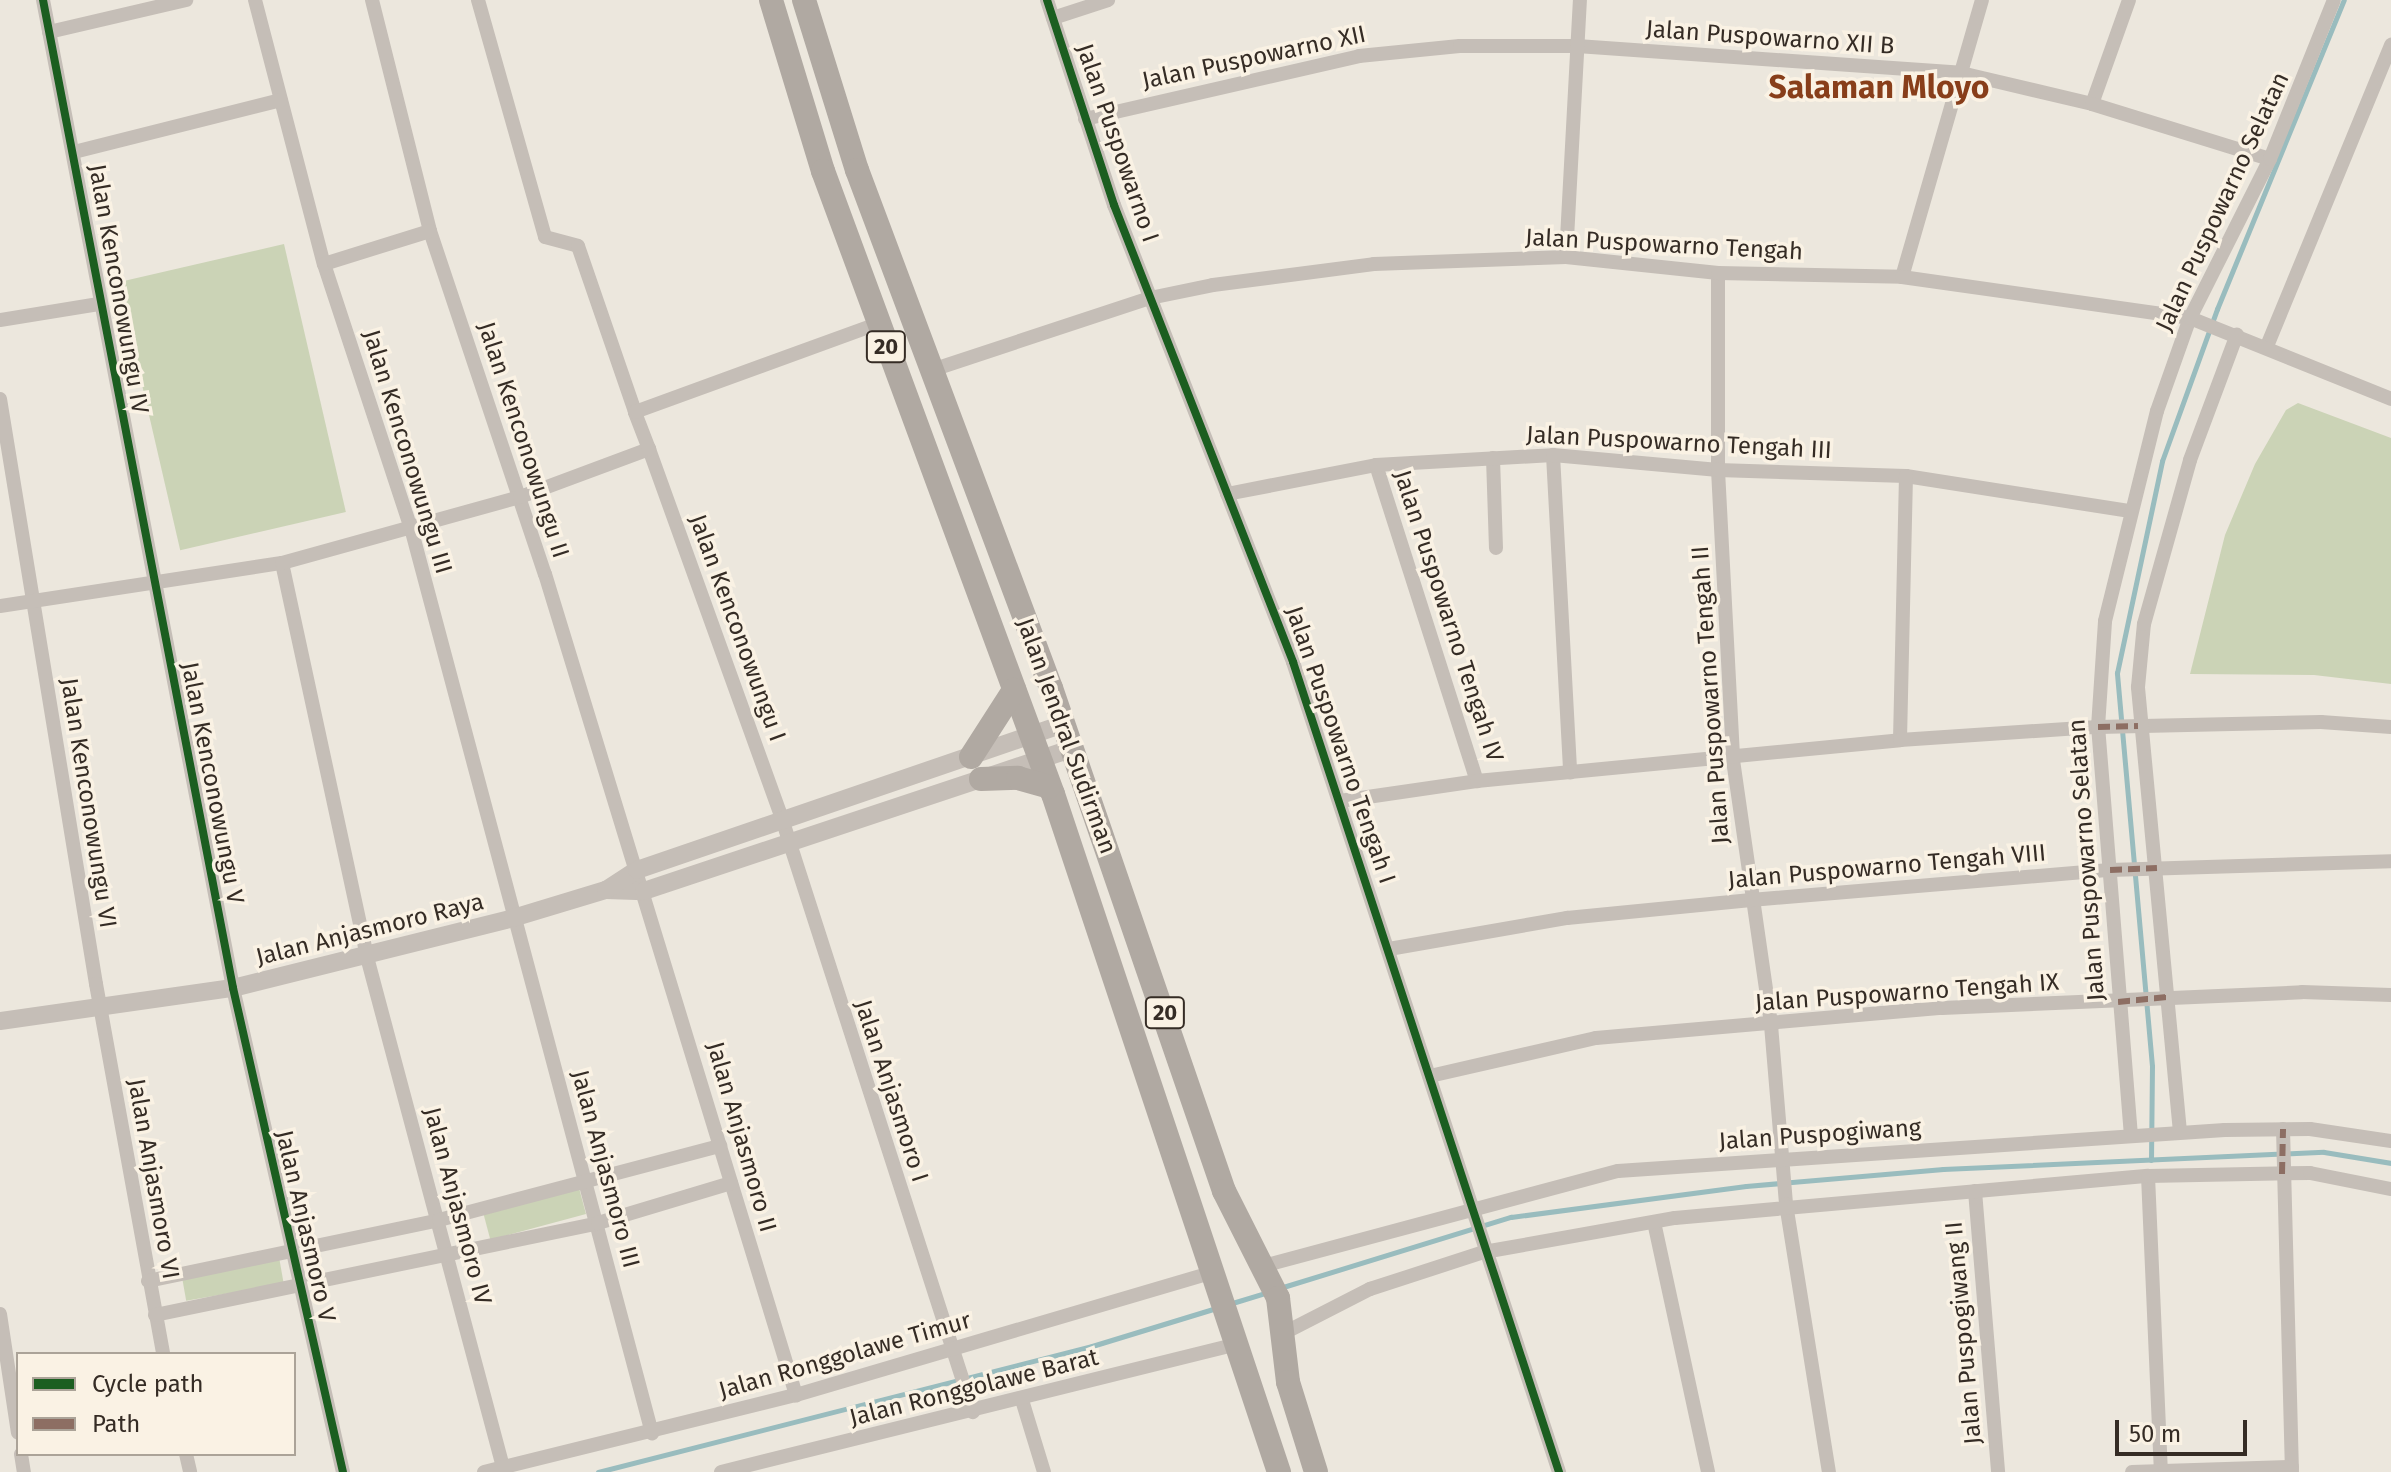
<!DOCTYPE html>
<style>
body{margin:0}
#map{position:relative;width:2391px;height:1472px;overflow:hidden;background:#ece7dd;font-family:"Fira Sans",sans-serif}
div>[style]{position:absolute}
.green>*{inset:0;background:#cbd3b6;transform-origin:0 0}
.stream>*{height:5px;margin:-2.5px;padding:0 2.5px;transform-origin:2.5px;border-radius:2.5px;background:#99bcbe}
.minor>*{height:14px;margin:-7px;padding:0 7px;transform-origin:7px;border-radius:7px;background:#c5beb7}
.tertiary>*{height:18px;margin:-9px;padding:0 9px;transform-origin:9px;border-radius:9px;background:#c5beb7}
.trunk>*{height:24px;margin:-12px;padding:0 12px;transform-origin:12px;border-radius:12px;background:#b0a9a2}
.quiet>*{height:6px;margin-top:-3px;transform-origin:0;background:repeating-linear-gradient(90deg,#8d6e63 0 12px,transparent 0 18px)}
.cycleway>*{height:8px;margin:-4px;padding:0 4px;transform-origin:4px;border-radius:4px;background:#1b5e20}
span{translate:-50% -50%;white-space:nowrap;text-align:center;line-height:1.15;-webkit-text-stroke:7px #faf2e4;paint-order:stroke}
.shield-label span{padding:2px 6px;background:#faf2e4;border:2px solid;border-radius:6px;-webkit-text-stroke-width:0}
.shield-label{font-size:22px;color:#352c25;font-weight:700}
.street-label{font-size:24px;color:#352c25}
.district-label{font-size:32px;color:#883e1a;font-weight:700}
.legend{position:absolute;left:16px;top:1352px;width:280px;height:104px;box-sizing:border-box;background:#faf2e4;border:2px solid #aba398;margin:0;padding:10px 14px;list-style:none;font-size:24px;color:#352c25}
.legend li{display:flex;align-items:center;gap:16px;height:40px}
.legend b{width:40px;border:2px solid #aba398}
.scale{position:absolute;left:2115px;top:1420px;width:132px;height:36px;box-sizing:border-box;border:4px solid #352c25;border-top:0;padding-left:10px;font-size:24px;line-height:28px;white-space:nowrap;color:#352c25;-webkit-text-stroke:6px #faf2e4;paint-order:stroke}
</style>
<div id="map">
<div class="green">
<i style="left:284px;top:244px;width:275px;height:170px;rotate:77deg"></i>
<i style="clip-path:polygon(2298px 403px,2391px 438px,2391px 684px,2314px 675px,2190px 674px,2225px 535px,2255px 464px,2286px 410px)"></i>
<i style="left:579px;top:1188px;width:27px;height:99px;rotate:75deg"></i>
<i style="left:279px;top:1257px;width:27px;height:99px;rotate:80deg"></i>
</div>
<div class="stream">
<i style="left:2151px;top:1160px;width:94px;rotate:-89.4deg"></i>
<i style="left:2152px;top:1066px;width:395px;rotate:-95.1deg"></i>
<i style="left:2117px;top:673px;width:217px;rotate:-78deg"></i>
<i style="left:2162px;top:461px;width:162px;rotate:-70.1deg"></i>
<i style="left:2217px;top:309px;width:334px;rotate:-67.7deg"></i>
<i style="left:1283px;top:1287px;width:239px;rotate:-17.1deg"></i>
<i style="left:1511px;top:1217px;width:237px;rotate:-7.5deg"></i>
<i style="left:1746px;top:1186px;width:198px;rotate:-4.9deg"></i>
<i style="left:1943px;top:1169px;width:381px;rotate:-2.6deg"></i>
<i style="left:2324px;top:1152px;width:68px;rotate:9.3deg"></i>
<i style="left:1229px;top:1304px;width:39px;rotate:-17deg"></i>
<i style="left:598px;top:1472px;width:510px;rotate:-14.31deg"></i>
<i style="left:1092px;top:1346px;width:130px;rotate:-17deg"></i>
</div>
<div class="minor">
<i style="left:43px;top:0;width:1006px;rotate:79.11deg"></i>
<i style="left:233px;top:988px;width:496px;rotate:77.2deg"></i>
<i style="left:255px;top:0;width:273px;rotate:75.4deg"></i>
<i style="left:324px;top:264px;width:278px;rotate:71.8deg"></i>
<i style="left:411px;top:528px;width:937px;rotate:75.09deg"></i>
<i style="left:372px;top:0;width:238px;rotate:75.9deg"></i>
<i style="left:430px;top:231px;width:362px;rotate:71.5deg"></i>
<i style="left:545px;top:574px;width:859px;rotate:73deg"></i>
<i style="left:478px;top:0;width:246px;rotate:74.2deg"></i>
<i style="left:545px;top:237px;width:34px;rotate:15deg"></i>
<i style="left:578px;top:246px;width:176px;rotate:71deg"></i>
<i style="left:1047px;top:0;width:216px;rotate:71.9deg"></i>
<i style="left:1114px;top:205px;width:491px;rotate:68.6deg"></i>
<i style="left:1293px;top:662px;width:853px;rotate:71.82deg"></i>
<i style="left:1053px;top:18px;width:58px;rotate:-18.1deg"></i>
<i style="left:49px;top:32px;width:141px;rotate:-13.1deg"></i>
<i style="left:2092px;top:104px;width:110px;rotate:-70.4deg"></i>
<i style="left:1085px;top:119px;width:281px;rotate:-12.9deg"></i>
<i style="left:1359px;top:56px;width:101px;rotate:-5.7deg"></i>
<i style="left:1460px;top:46px;width:117px"></i>
<i style="left:1577px;top:46px;width:385px;rotate:4deg"></i>
<i style="left:1961px;top:73px;width:135px;rotate:13.3deg"></i>
<i style="left:2092px;top:104px;width:186px;rotate:17.2deg"></i>
<i style="left:74px;top:152px;width:213px;rotate:-14.1deg"></i>
<i style="left:1566px;top:257px;width:257px;rotate:-86.9deg"></i>
<i style="left:324px;top:264px;width:111px;rotate:-17.3deg"></i>
<i style="left:1718px;top:273px;width:197px;rotate:90deg"></i>
<i style="left:1718px;top:470px;width:290px;rotate:87deg"></i>
<i style="left:1733px;top:760px;width:268px;rotate:81.8deg"></i>
<i style="left:1771px;top:1025px;width:180px;rotate:85.2deg"></i>
<i style="left:1786px;top:1204px;width:271px;rotate:80.9deg"></i>
<i style="left:1902px;top:277px;width:288px;rotate:-73.9deg"></i>
<i style="left:0;top:320px;width:100px;rotate:-9.2deg"></i>
<i style="left:2267px;top:346px;width:326px;rotate:-67.6deg"></i>
<i style="left:929px;top:371px;width:233px;rotate:-18.3deg"></i>
<i style="left:1150px;top:298px;width:64px;rotate:-11.7deg"></i>
<i style="left:1213px;top:285px;width:162px;rotate:-7.4deg"></i>
<i style="left:1374px;top:264px;width:192px;rotate:-2.1deg"></i>
<i style="left:1566px;top:257px;width:153px;rotate:6deg"></i>
<i style="left:1718px;top:273px;width:184px;rotate:1.2deg"></i>
<i style="left:1902px;top:277px;width:291px;rotate:8.1deg"></i>
<i style="left:2190px;top:318px;width:217px;rotate:21.9deg"></i>
<i style="left:0;top:399px;width:593px;rotate:80.68deg"></i>
<i style="left:96px;top:984px;width:376px;rotate:79.7deg"></i>
<i style="left:649px;top:449px;width:396px;rotate:70.2deg"></i>
<i style="left:783px;top:822px;width:620px;rotate:72.15deg"></i>
<i style="left:1553px;top:455px;width:318px;rotate:86.9deg"></i>
<i style="left:1493px;top:458px;width:90px;rotate:88.1deg"></i>
<i style="left:1376px;top:465px;width:332px;rotate:72.3deg"></i>
<i style="left:1227px;top:494px;width:152px;rotate:-11deg"></i>
<i style="left:1376px;top:465px;width:177px;rotate:-3.2deg"></i>
<i style="left:1553px;top:455px;width:166px;rotate:5.2deg"></i>
<i style="left:1718px;top:470px;width:188px;rotate:1.8deg"></i>
<i style="left:1906px;top:476px;width:227px;rotate:8.9deg"></i>
<i style="left:282px;top:563px;width:403px;rotate:77.8deg"></i>
<i style="left:367px;top:957px;width:528px;rotate:75.07deg"></i>
<i style="left:0;top:606px;width:285px;rotate:-8.7deg"></i>
<i style="left:282px;top:563px;width:247px;rotate:-15.5deg"></i>
<i style="left:520px;top:497px;width:138px;rotate:-20.4deg"></i>
<i style="left:649px;top:449px;width:40px;rotate:-111deg"></i>
<i style="left:635px;top:412px;width:258px;rotate:-20deg"></i>
<i style="left:1900px;top:740px;width:264px;rotate:-88.7deg"></i>
<i style="left:1340px;top:801px;width:138px;rotate:-8.3deg"></i>
<i style="left:1477px;top:781px;width:425px;rotate:-5.5deg"></i>
<i style="left:1900px;top:740px;width:198px;rotate:-3.8deg"></i>
<i style="left:2098px;top:727px;width:223px;rotate:-1.3deg"></i>
<i style="left:2321px;top:722px;width:70px;rotate:4.1deg"></i>
<i style="left:1389px;top:949px;width:181px;rotate:-9.9deg"></i>
<i style="left:1567px;top:918px;width:185px;rotate:-5.6deg"></i>
<i style="left:1751px;top:900px;width:360px;rotate:-4.8deg"></i>
<i style="left:2110px;top:870px;width:281px;rotate:-1.8deg"></i>
<i style="left:1430px;top:1076px;width:170px;rotate:-12.9deg"></i>
<i style="left:1596px;top:1038px;width:347px;rotate:-5deg"></i>
<i style="left:1942px;top:1008px;width:360px;rotate:-2.5deg"></i>
<i style="left:2302px;top:992px;width:89px;rotate:1.9deg"></i>
<i style="left:2283px;top:1129px;width:343px;rotate:88.5deg"></i>
<i style="left:2180px;top:1132px;width:447px;rotate:-95.4deg"></i>
<i style="left:2138px;top:687px;width:63px;rotate:-84.6deg"></i>
<i style="left:2144px;top:624px;width:170px;rotate:-74.3deg"></i>
<i style="left:2190px;top:460px;width:134px;rotate:-69.5deg"></i>
<i style="left:2131px;top:1136px;width:410px;rotate:-94.6deg"></i>
<i style="left:2098px;top:727px;width:106px;rotate:-86.2deg"></i>
<i style="left:2105px;top:621px;width:216px;rotate:-76.1deg"></i>
<i style="left:2157px;top:411px;width:99px;rotate:-70.5deg"></i>
<i style="left:2190px;top:318px;width:178px;rotate:-63.3deg"></i>
<i style="left:2270px;top:159px;width:171px;rotate:-68.1deg"></i>
<i style="left:2148px;top:1176px;width:294px;rotate:87.5deg"></i>
<i style="left:1975px;top:1191px;width:282px;rotate:85.3deg"></i>
<i style="left:1654px;top:1222px;width:256px;rotate:77.8deg"></i>
<i style="left:1263px;top:1266px;width:367px;rotate:-15deg"></i>
<i style="left:1618px;top:1171px;width:608px;rotate:-3.86deg"></i>
<i style="left:2225px;top:1130px;width:85px;rotate:-0.7deg"></i>
<i style="left:2310px;top:1129px;width:82px;rotate:8.4deg"></i>
<i style="left:148px;top:1281px;width:297px;rotate:-11.8deg"></i>
<i style="left:439px;top:1220px;width:291px;rotate:-14.8deg"></i>
<i style="left:0;top:1314px;width:120px;rotate:81.4deg"></i>
<i style="left:155px;top:1315px;width:452px;rotate:-11.7deg"></i>
<i style="left:598px;top:1223px;width:139px;rotate:-16.7deg"></i>
<i style="left:1284px;top:1333px;width:97px;rotate:-27.1deg"></i>
<i style="left:1370px;top:1289px;width:120px;rotate:-18deg"></i>
<i style="left:1484px;top:1252px;width:194px;rotate:-10.1deg"></i>
<i style="left:1675px;top:1218px;width:475px;rotate:-5.1deg"></i>
<i style="left:2148px;top:1176px;width:162px;rotate:-1.1deg"></i>
<i style="left:2310px;top:1173px;width:83px;rotate:11.2deg"></i>
<i style="left:1022px;top:1400px;width:75px;rotate:73deg"></i>
<i style="left:21px;top:1454px;width:18px;rotate:81deg"></i>
<i style="left:186px;top:1454px;width:18px;rotate:77deg"></i>
<i style="left:484px;top:1472px;width:321px;rotate:-13.9deg"></i>
<i style="left:796px;top:1395px;width:437px;rotate:-16.4deg"></i>
<i style="left:721px;top:1472px;width:532px;rotate:-13.93deg"></i>
<i style="left:2132px;top:1472px;width:160px;rotate:-1.8deg"></i>
</div>
<div class="tertiary">
<i style="left:606px;top:890px;width:38px;rotate:2deg"></i>
<i style="left:644px;top:891px;width:451px;rotate:-18.4deg"></i>
<i style="left:0;top:1021px;width:235px;rotate:-8.1deg"></i>
<i style="left:233px;top:988px;width:289px;rotate:-14deg"></i>
<i style="left:513px;top:918px;width:97px;rotate:-16.8deg"></i>
<i style="left:606px;top:890px;width:37px;rotate:-33deg"></i>
<i style="left:637px;top:870px;width:450px;rotate:-18.9deg"></i>
</div>
<div class="trunk">
<i style="left:771px;top:0;width:179px;rotate:73.1deg"></i>
<i style="left:823px;top:171px;width:664px;rotate:69.74deg"></i>
<i style="left:1053px;top:794px;width:715px;rotate:71.57deg"></i>
<i style="left:804px;top:0;width:178px;rotate:72.7deg"></i>
<i style="left:857px;top:170px;width:553px;rotate:69.47deg"></i>
<i style="left:1051px;top:688px;width:532px;rotate:71.02deg"></i>
<i style="left:1224px;top:1191px;width:120px;rotate:63.2deg"></i>
<i style="left:1278px;top:1298px;width:85px;rotate:83.2deg"></i>
<i style="left:1288px;top:1382px;width:94px;rotate:72.7deg"></i>
<i style="left:971px;top:757px;width:80px;rotate:-57.3deg"></i>
<i style="left:981px;top:779px;width:37px;rotate:-2deg"></i>
<i style="left:1018px;top:778px;width:32px;rotate:16deg"></i>
</div>
<div class="quiet">
<i style="left:2098px;top:727px;width:40px;rotate:-1.4deg"></i>
<i style="left:2110px;top:870px;width:47px;rotate:-2.4deg"></i>
<i style="left:2118px;top:1002px;width:49px;rotate:-5.8deg"></i>
<i style="left:2282px;top:1174px;width:45px;rotate:-88.7deg"></i>
</div>
<div class="cycleway">
<i style="left:43px;top:0;width:1006px;rotate:79.11deg"></i>
<i style="left:233px;top:988px;width:496px;rotate:77.2deg"></i>
<i style="left:1047px;top:0;width:216px;rotate:71.9deg"></i>
<i style="left:1114px;top:205px;width:491px;rotate:68.6deg"></i>
<i style="left:1293px;top:662px;width:853px;rotate:71.82deg"></i>
</div>
<div class="shield-label">
<span style="left:886px;top:347px">20</span>
<span style="left:1165px;top:1013px">20</span>
</div>
<div class="street-label">
<span style="left:1770px;top:38px;rotate:4deg">Jalan Puspowarno XII B</span>
<span style="left:1254px;top:58px;rotate:-12deg">Jalan Puspowarno XII</span>
<span style="left:1117px;top:143px;rotate:71deg">Jalan Puspowarno I</span>
<span style="left:2223px;top:202px;rotate:-65deg">Jalan Puspowarno Selatan</span>
<span style="left:1664px;top:245px;rotate:3deg">Jalan Puspowarno Tengah</span>
<span style="left:118px;top:289px;rotate:80deg">Jalan Kenconowungu IV</span>
<span style="left:523px;top:440px;rotate:72deg">Jalan Kenconowungu II</span>
<span style="left:1679px;top:443px;rotate:3deg">Jalan Puspowarno Tengah III</span>
<span style="left:407px;top:452px;rotate:73deg">Jalan Kenconowungu III</span>
<span style="left:1448px;top:616px;rotate:72deg">Jalan Puspowarno Tengah IV</span>
<span style="left:737px;top:628px;rotate:70deg">Jalan Kenconowungu I</span>
<span style="left:1711px;top:695px;rotate:-94deg">Jalan Puspowarno Tengah II</span>
<span style="left:1066px;top:736px;rotate:70deg">Jalan Jendral Sudirman</span>
<span style="left:1340px;top:745px;rotate:71deg">Jalan Puspowarno Tengah I</span>
<span style="left:212px;top:783px;rotate:79deg">Jalan Kenconowungu V</span>
<span style="left:88px;top:803px;rotate:81deg">Jalan Kenconowungu VI</span>
<span style="left:2087px;top:860px;rotate:-94deg">Jalan Puspowarno Selatan</span>
<span style="left:1887px;top:867px;rotate:-5deg">Jalan Puspowarno Tengah VIII</span>
<span style="left:370px;top:930px;rotate:-14deg">Jalan Anjasmoro Raya</span>
<span style="left:1907px;top:993px;rotate:-4deg">Jalan Puspowarno Tengah IX</span>
<span style="left:891px;top:1091px;rotate:72deg">Jalan Anjasmoro I</span>
<span style="left:1820px;top:1135px;rotate:-4deg">Jalan Puspogiwang</span>
<span style="left:741px;top:1137px;rotate:74deg">Jalan Anjasmoro II</span>
<span style="left:605px;top:1169px;rotate:75deg">Jalan Anjasmoro III</span>
<span style="left:153px;top:1179px;rotate:80deg">Jalan Anjasmoro VI</span>
<span style="left:457px;top:1206px;rotate:75deg">Jalan Anjasmoro IV</span>
<span style="left:305px;top:1226px;rotate:77deg">Jalan Anjasmoro V</span>
<span style="left:1964px;top:1333px;rotate:-95deg">Jalan Puspogiwang II</span>
<span style="left:845px;top:1356px;rotate:-16deg">Jalan Ronggolawe Timur</span>
<span style="left:974px;top:1388px;rotate:-14deg">Jalan Ronggolawe Barat</span>
</div>
<div class="district-label">
<span style="left:1879px;top:87px">Salaman Mloyo</span>
</div>
<ul class="legend">
<li><b style="height:10px;background:#1b5e20"></b>Cycle path</li>
<li><b style="height:10px;background:#8d6e63"></b>Path</li>
</ul>
<div class="scale">50 m</div>
</div>
